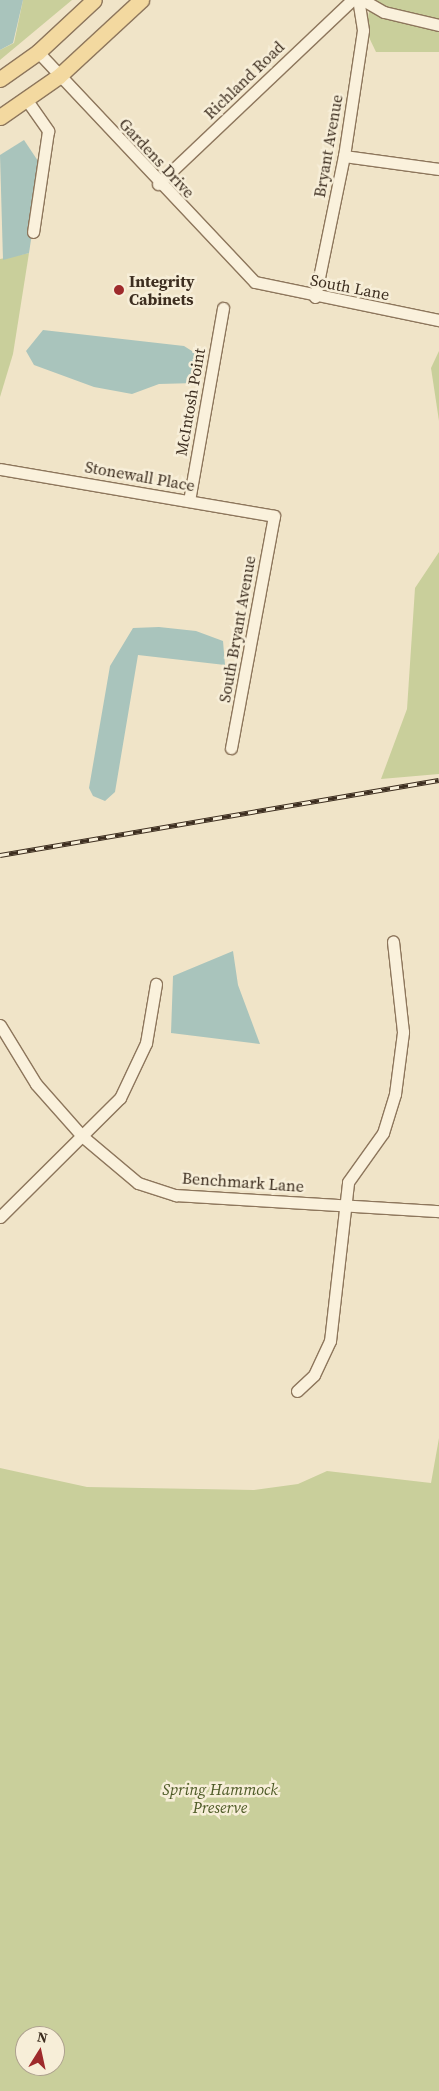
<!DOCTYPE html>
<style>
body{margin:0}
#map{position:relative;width:439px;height:2091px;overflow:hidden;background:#f0e4c8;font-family:"Source Serif 4",serif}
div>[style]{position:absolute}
.green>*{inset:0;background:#c9cf9b}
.water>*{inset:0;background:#a9c4bc}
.roads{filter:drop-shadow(1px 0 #8d765c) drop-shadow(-1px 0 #8d765c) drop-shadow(0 1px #8d765c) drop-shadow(0 -1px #8d765c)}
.minor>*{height:11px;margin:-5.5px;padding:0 5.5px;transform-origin:5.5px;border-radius:5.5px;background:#faf1dc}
.major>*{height:15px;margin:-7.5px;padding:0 7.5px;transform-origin:7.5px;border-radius:7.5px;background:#f3d9a0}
.rail>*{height:5px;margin-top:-2.5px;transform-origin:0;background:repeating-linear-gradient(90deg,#f7eed8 0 9px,#3d2e20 0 18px);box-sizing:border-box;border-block:1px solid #3d2e20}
.dots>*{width:14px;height:14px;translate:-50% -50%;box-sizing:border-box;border:2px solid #f7eed8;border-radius:50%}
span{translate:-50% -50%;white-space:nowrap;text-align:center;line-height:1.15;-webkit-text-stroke:5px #f7eed8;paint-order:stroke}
.street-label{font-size:16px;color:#3d2e20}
.poi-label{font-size:16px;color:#3d2e20;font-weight:700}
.left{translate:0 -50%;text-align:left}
.park-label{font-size:16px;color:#4d5a26;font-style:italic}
.north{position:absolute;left:15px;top:2026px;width:50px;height:50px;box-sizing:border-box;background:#f7eed8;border:1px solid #ada18e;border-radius:50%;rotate:10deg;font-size:14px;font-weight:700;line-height:20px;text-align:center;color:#3d2e20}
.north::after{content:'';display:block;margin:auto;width:18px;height:22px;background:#9e2a2b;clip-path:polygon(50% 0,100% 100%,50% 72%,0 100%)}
</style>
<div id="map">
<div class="green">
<i style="clip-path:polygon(23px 0,72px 0,0 60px,0 50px,14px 43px)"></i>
<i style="clip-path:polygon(372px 0,439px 0,439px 52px,376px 52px,365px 29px)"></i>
<i style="clip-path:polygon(29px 253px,13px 354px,0 397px,0 259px)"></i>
<i style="clip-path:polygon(439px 351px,439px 421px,431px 368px)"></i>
<i style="clip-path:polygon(439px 552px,439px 774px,381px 779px,407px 709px,415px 588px)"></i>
<i style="clip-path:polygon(evenodd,439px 1438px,439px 2091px,0 2091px,0 1468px,87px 1487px,254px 1490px,298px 1484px,327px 1471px,431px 1483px,439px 1438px,25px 2036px,55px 2036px,55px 2066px,25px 2066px,25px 2036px)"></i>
</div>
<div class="water">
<i style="clip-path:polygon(0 0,23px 0,13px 43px,0 50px)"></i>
<i style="clip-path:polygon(24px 140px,42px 167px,29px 253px,3px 260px,0 155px)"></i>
<i style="clip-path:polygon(43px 330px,184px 346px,203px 358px,196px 383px,159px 384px,132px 394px,94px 387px,34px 365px,26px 351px)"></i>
<i style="clip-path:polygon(159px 627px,196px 631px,223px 641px,225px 665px,138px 655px,115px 792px,105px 801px,93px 796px,89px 788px,110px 666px,133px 628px)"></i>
<i style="clip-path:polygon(233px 951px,238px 985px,260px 1044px,171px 1033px,173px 976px)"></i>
</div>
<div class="roads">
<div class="minor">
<i style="left:363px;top:0;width:24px;rotate:30deg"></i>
<i style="left:384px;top:12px;width:57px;rotate:13.3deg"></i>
<i style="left:38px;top:52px;width:316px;rotate:46.7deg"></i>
<i style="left:255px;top:282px;width:188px;rotate:11.7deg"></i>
<i style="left:26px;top:99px;width:39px;rotate:55deg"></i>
<i style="left:48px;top:131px;width:102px;rotate:98.4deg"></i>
<i style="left:344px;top:156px;width:96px;rotate:7.8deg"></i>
<i style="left:158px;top:184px;width:267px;rotate:-43.5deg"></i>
<i style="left:315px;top:297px;width:144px;rotate:-78.4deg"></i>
<i style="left:344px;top:156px;width:127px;rotate:-81.4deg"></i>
<i style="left:363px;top:30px;width:30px;rotate:-99deg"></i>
<i style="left:0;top:469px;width:278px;rotate:9.7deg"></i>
<i style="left:274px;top:516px;width:236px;rotate:100.5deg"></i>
<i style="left:189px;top:501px;width:196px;rotate:-80deg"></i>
<i style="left:0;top:1025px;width:69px;rotate:58.6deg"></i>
<i style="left:36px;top:1084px;width:69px;rotate:48.5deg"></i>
<i style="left:82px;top:1136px;width:73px;rotate:40deg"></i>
<i style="left:138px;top:1183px;width:40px;rotate:18deg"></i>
<i style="left:176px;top:1195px;width:263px;rotate:3.5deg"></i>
<i style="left:0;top:1217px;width:169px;rotate:-44.8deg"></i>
<i style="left:120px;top:1098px;width:61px;rotate:-64.7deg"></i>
<i style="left:146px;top:1043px;width:60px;rotate:-80.4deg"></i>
<i style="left:297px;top:1391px;width:23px;rotate:-43deg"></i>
<i style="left:314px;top:1375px;width:38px;rotate:-65deg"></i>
<i style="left:330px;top:1341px;width:160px;rotate:-83.5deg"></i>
<i style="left:348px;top:1182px;width:60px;rotate:-54.5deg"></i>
<i style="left:383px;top:1133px;width:41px;rotate:-72.9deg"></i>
<i style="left:395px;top:1094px;width:63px;rotate:-82.6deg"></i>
<i style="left:403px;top:1032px;width:91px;rotate:-96.3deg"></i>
</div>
<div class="major">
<i style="left:0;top:79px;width:47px;rotate:-35.4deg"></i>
<i style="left:38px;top:52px;width:76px;rotate:-42.9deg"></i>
<i style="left:0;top:117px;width:72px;rotate:-34.8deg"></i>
<i style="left:59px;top:76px;width:112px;rotate:-42.8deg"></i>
</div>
</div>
<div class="rail">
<i style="left:0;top:855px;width:445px;rotate:-9.7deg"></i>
</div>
<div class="dots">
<i style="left:119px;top:290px;background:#9e2a2b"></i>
</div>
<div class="street-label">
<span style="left:244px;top:80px;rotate:-44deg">Richland Road</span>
<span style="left:328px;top:146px;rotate:-80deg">Bryant Avenue</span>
<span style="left:157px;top:158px;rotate:47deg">Gardens Drive</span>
<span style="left:350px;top:287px;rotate:11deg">South Lane</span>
<span style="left:190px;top:402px;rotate:-80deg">McIntosh Point</span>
<span style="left:140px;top:476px;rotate:10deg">Stonewall Place</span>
<span style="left:237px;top:629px;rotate:-80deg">South Bryant Avenue</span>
<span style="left:243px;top:1182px;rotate:4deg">Benchmark Lane</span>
</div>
<div class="poi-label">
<span class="left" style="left:129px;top:290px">Integrity<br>Cabinets</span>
</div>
<div class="park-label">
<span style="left:220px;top:1798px">Spring Hammock<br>Preserve</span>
</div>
<div class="north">N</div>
</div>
